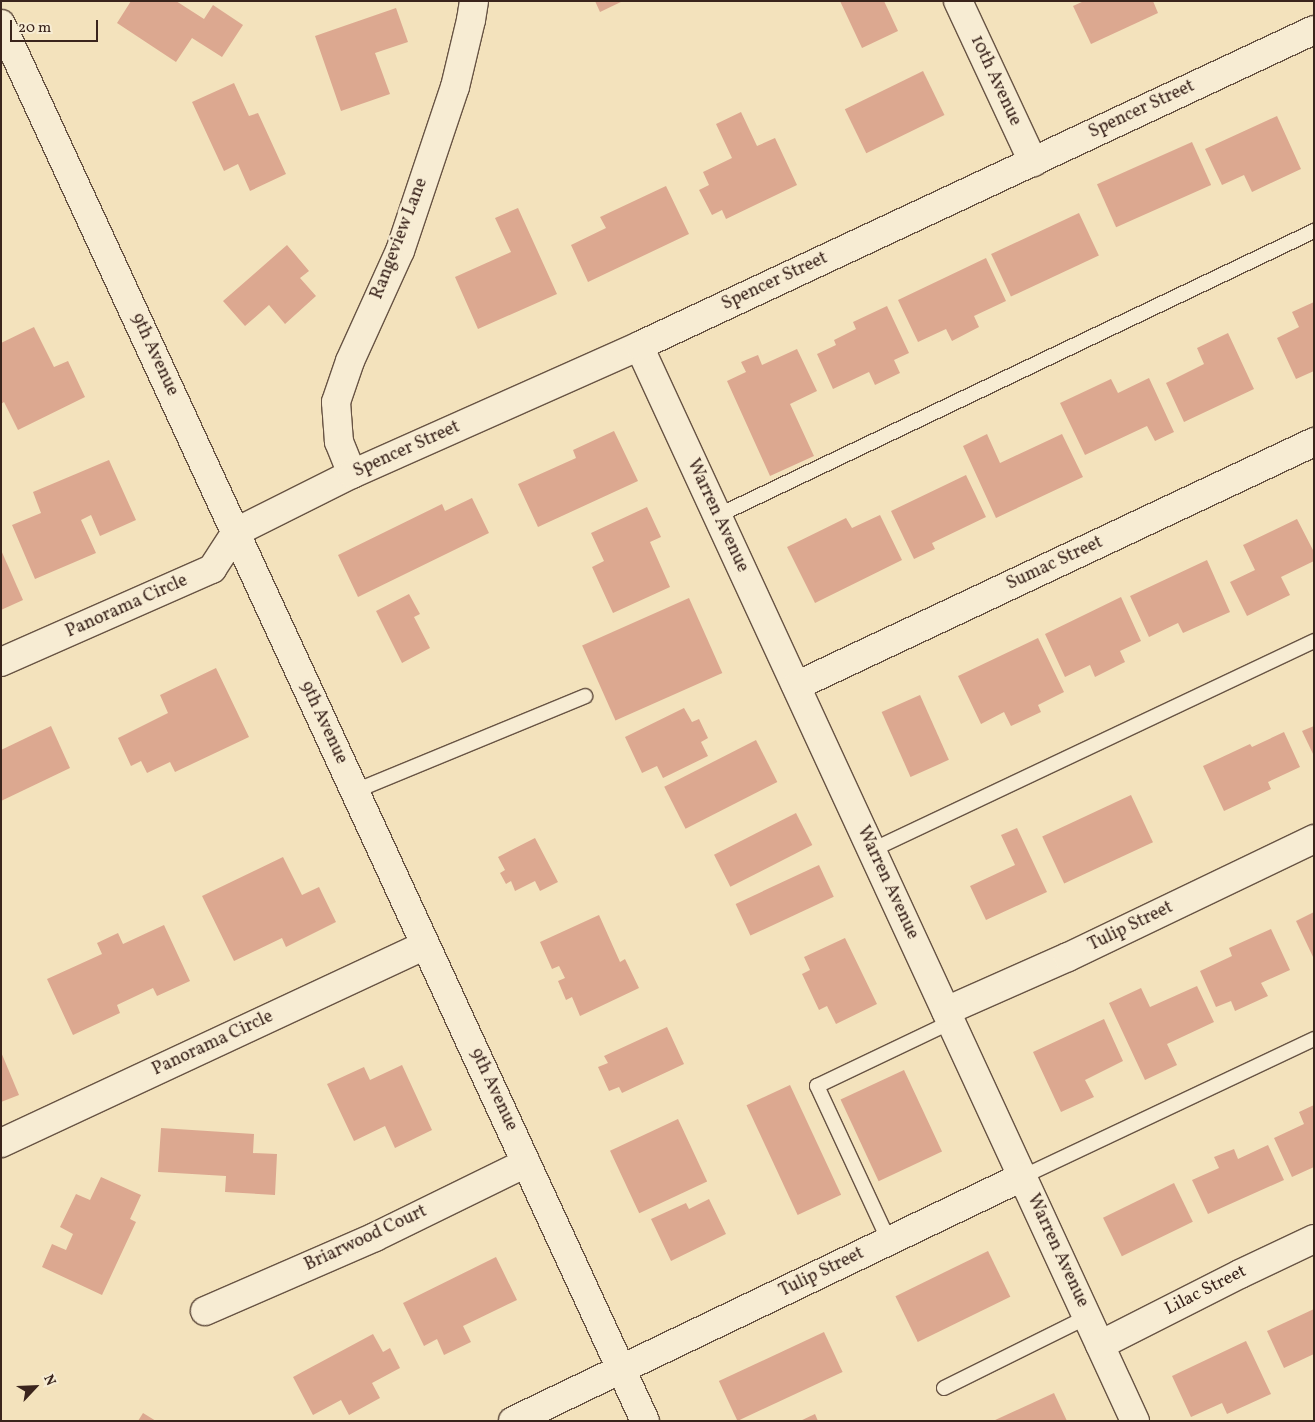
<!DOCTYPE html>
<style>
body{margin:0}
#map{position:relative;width:1315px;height:1422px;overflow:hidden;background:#f3e2bc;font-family:Vollkorn,serif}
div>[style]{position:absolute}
.building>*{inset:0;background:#dca890;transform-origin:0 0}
.roads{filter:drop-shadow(1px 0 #685444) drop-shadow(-1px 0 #685444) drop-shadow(0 1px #685444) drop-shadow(0 -1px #685444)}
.service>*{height:14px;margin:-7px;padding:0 7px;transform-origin:7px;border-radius:7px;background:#f7ecd3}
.minor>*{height:28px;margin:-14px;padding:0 14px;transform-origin:14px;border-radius:14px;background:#f7ecd3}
.secondary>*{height:28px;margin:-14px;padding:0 14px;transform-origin:14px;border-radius:14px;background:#f7ecd3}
span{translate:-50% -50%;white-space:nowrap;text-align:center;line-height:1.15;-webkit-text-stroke:5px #f7ecd3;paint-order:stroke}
.street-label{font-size:18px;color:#3a241c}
.frame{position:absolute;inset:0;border:2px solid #3a241c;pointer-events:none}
.north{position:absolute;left:10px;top:1362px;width:50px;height:50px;-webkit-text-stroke:4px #f7ecd3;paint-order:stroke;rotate:65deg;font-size:14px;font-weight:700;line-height:20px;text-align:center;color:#3a241c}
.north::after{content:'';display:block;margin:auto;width:18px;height:22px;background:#3a241c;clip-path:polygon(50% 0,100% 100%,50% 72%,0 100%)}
.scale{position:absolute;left:10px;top:20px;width:88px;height:22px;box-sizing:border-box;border:2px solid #3a241c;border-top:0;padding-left:6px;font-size:15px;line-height:18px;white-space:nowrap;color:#3a241c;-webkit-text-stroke:4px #f7ecd3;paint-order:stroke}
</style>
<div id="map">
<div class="building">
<i style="clip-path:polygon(131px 1px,176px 1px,204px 19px,213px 5px,243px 25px,222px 57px,192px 38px,176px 62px,117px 23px)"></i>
<i style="clip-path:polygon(595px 1px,623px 1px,600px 12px)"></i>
<i style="clip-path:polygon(840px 1px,884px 1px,898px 31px,862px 48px)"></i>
<i style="clip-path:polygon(1084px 1px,1153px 1px,1158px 13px,1091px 44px,1073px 6px)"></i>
<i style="clip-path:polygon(396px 8px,408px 42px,375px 53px,390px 94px,341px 111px,315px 36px)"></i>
<i style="left:923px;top:71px;width:49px;height:87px;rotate:64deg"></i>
<i style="clip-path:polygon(234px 83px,249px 116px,258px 113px,286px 174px,250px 191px,238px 164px,224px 171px,192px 102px)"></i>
<i style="clip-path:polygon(741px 112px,757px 146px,775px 138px,797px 185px,726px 219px,722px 210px,712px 215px,699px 190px,709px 185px,703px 172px,732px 158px,716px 124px)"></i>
<i style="clip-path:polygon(1277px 116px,1301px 169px,1252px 192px,1244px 175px,1222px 185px,1205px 149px)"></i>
<i style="left:1192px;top:142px;width:47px;height:104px;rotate:66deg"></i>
<i style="clip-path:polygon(666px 186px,689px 234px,588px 282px,571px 245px,606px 228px,600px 217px)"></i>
<i style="clip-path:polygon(518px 208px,557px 294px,478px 329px,455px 277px,511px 252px,495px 218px)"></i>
<i style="left:1079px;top:213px;width:47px;height:97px;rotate:65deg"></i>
<i style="clip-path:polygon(287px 245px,309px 271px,300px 278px,316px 296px,285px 324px,269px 305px,245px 326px,223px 301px)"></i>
<i style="clip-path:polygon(986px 258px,1006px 301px,974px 316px,979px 327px,952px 341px,946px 329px,918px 342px,898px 300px)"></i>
<i style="clip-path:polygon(1314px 302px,1314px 371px,1296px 379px,1277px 338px,1299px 327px,1292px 312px)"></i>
<i style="clip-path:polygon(887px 306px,909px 353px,894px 360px,900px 373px,875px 385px,869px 372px,833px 389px,817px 354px,836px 345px,834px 340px,856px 329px,853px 322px)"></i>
<i style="clip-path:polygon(34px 327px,54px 367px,68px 361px,85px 397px,18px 430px,4px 402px,1px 404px,1px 343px)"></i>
<i style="clip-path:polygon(1228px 333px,1254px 389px,1184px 422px,1166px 383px,1204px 364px,1197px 348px)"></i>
<i style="clip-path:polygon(797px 349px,817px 391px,790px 404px,814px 456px,770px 476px,727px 381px,746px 372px,741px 362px,758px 355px,762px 365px)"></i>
<i style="clip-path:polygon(1149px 378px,1174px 432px,1155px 441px,1147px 426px,1085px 455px,1060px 403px,1111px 379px,1118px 393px)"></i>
<i style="clip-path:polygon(614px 431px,638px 481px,538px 527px,518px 484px,576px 458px,573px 450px)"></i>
<i style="clip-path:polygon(987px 434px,1000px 463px,1062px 434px,1083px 477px,996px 518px,963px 446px)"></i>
<i style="clip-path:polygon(109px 460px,136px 520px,100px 536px,91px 515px,81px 520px,96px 553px,35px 579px,12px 525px,41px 513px,33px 492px)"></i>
<i style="clip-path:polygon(966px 475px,986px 517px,932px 543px,935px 549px,914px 559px,891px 511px)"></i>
<i style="clip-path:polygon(472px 498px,489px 533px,358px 597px,338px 555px,442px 504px,445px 511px)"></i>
<i style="clip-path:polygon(647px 507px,661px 537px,650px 542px,670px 587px,613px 613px,592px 567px,604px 561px,591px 533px)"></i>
<i style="clip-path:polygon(880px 515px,902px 560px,815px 603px,787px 547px,846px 518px,852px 528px)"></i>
<i style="clip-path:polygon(1297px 519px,1314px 552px,1314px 561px,1281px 577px,1290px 595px,1247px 616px,1230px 582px,1255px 570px,1243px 545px)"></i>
<i style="clip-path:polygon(1px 550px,23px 600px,1px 610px)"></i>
<i style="clip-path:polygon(1207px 560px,1230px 612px,1183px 633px,1178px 623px,1149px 637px,1130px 596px)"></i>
<i style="clip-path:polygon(409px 594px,420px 614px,414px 617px,430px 648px,402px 663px,376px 611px)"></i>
<i style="clip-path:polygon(1121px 597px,1141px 641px,1120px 651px,1125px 662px,1095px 677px,1090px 665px,1065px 677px,1045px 634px)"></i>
<i style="left:689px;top:598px;width:82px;height:117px;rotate:66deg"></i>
<i style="clip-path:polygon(1038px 638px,1064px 692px,1038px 705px,1041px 712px,1011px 726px,1004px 712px,981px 724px,958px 676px)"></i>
<i style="clip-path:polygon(216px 668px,249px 737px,175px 772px,170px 762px,147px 773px,141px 761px,131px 766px,118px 738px,168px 713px,160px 695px)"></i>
<i style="left:920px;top:695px;width:71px;height:42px;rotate:66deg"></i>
<i style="clip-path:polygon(684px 708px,692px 722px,699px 719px,708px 738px,701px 742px,708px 756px,663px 778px,657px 766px,642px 773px,625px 737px)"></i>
<i style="clip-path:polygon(51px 726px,70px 768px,1px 801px,1px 750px)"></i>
<i style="clip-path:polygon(1314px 726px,1314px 756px,1302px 731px)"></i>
<i style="clip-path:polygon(1284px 732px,1300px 767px,1268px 782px,1271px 789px,1224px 811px,1203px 766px,1250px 744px,1252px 747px)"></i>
<i style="left:756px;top:740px;width:47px;height:103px;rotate:63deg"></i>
<i style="left:1131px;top:795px;width:52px;height:98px;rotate:65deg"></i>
<i style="left:796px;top:813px;width:36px;height:92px;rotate:63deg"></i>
<i style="clip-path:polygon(1017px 828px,1047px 892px,986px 920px,970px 886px,1015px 865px,1001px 835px)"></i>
<i style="clip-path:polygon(535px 838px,558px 882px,540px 891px,535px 881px,515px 891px,511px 881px,506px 884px,500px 873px,505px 870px,498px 857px)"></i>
<i style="clip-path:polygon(283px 857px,302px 895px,319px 887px,336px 922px,286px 947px,282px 938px,234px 961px,202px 896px)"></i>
<i style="left:819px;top:865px;width:35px;height:92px;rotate:65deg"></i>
<i style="clip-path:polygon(1314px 912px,1314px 959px,1296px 921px)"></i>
<i style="clip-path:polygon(599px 915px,620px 962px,625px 959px,639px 988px,580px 1016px,572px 997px,566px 1000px,558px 981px,565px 978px,559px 966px,552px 969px,540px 942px)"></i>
<i style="clip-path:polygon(164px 925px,190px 981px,157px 996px,153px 988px,117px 1005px,120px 1013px,73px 1035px,47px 979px,102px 954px,97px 943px,118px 933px,123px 944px)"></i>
<i style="clip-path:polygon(1271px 929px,1290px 970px,1261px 983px,1268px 996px,1235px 1011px,1231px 1001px,1216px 1007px,1200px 971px,1232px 956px,1229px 948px)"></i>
<i style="clip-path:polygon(845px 938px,877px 1004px,836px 1024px,827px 1006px,819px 1010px,802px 974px,810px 970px,804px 957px)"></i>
<i style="clip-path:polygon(1197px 986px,1214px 1022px,1167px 1044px,1177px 1065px,1145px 1080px,1109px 1003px,1141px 988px,1150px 1007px)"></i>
<i style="clip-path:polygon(1104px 1019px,1123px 1061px,1085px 1080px,1094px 1097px,1061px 1112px,1033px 1052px)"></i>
<i style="clip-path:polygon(667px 1027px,684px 1064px,622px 1093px,619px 1087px,609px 1091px,598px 1067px,608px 1063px,604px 1056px)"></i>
<i style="clip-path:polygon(1px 1052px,19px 1095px,1px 1102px)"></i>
<i style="clip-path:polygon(402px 1065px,432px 1130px,395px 1148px,385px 1126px,354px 1141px,327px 1084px,364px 1067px,370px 1080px)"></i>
<i style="left:904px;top:1070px;width:90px;height:70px;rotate:65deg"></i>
<i style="left:790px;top:1085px;width:121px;height:48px;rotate:65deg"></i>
<i style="clip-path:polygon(1314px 1105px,1314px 1167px,1292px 1177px,1274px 1138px,1304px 1124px,1299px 1112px)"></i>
<i style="left:678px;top:1119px;width:69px;height:75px;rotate:65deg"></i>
<i style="clip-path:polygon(161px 1128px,254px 1134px,253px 1153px,277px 1154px,275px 1195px,225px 1192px,226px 1176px,158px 1172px)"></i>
<i style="clip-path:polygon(1268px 1145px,1284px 1180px,1208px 1214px,1192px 1180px,1219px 1168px,1214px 1157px,1234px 1149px,1238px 1159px)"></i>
<i style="clip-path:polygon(101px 1177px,141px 1195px,130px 1219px,136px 1222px,102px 1295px,42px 1267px,52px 1244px,66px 1250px,73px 1234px,60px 1227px,76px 1194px,90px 1200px)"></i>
<i style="left:1174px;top:1183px;width:43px;height:79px;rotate:64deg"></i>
<i style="clip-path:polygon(709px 1199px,726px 1234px,671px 1261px,651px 1219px,686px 1203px,689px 1209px)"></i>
<i style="left:988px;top:1251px;width:51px;height:103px;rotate:64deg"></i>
<i style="clip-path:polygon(496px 1257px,517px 1300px,463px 1326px,471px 1342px,444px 1355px,437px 1339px,424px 1346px,403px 1303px)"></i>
<i style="clip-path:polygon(1314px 1309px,1314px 1354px,1284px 1368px,1267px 1331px)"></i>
<i style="left:824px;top:1332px;width:44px;height:116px;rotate:65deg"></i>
<i style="clip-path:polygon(373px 1334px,383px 1352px,390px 1348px,400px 1368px,372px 1383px,380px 1398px,349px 1415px,341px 1400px,313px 1415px,293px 1377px)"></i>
<i style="clip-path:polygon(1246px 1341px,1271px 1394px,1227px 1414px,1222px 1403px,1191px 1417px,1172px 1376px)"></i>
<i style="clip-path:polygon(1054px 1393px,1067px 1421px,993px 1421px)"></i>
<i style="clip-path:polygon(143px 1413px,156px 1421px,138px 1421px)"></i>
<i style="clip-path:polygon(815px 1414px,818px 1421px,800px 1421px)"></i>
</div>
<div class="roads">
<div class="service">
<i style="left:717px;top:516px;width:662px;rotate:-25.52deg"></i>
<i style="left:355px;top:791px;width:249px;rotate:-22.4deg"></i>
<i style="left:872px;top:850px;width:489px;rotate:-25.3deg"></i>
<i style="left:1022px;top:1177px;width:323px;rotate:-25.3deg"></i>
<i style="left:889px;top:1241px;width:171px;rotate:-114.9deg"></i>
<i style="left:817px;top:1086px;width:148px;rotate:-25.5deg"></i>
<i style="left:944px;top:1388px;width:160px;rotate:-26.4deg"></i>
</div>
<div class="minor">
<i style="left:958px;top:1px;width:178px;rotate:65deg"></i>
<i style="left:639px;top:346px;width:1184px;rotate:65.23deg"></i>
<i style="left:352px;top:474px;width:35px;rotate:-112deg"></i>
<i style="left:339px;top:442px;width:40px;rotate:-94.3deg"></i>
<i style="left:336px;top:402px;width:43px;rotate:-71.1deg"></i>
<i style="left:350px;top:361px;width:121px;rotate:-65.6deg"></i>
<i style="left:400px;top:251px;width:173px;rotate:-71.5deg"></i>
<i style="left:455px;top:87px;width:69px;rotate:-76.6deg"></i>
<i style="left:471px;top:20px;width:19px;rotate:-81deg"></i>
<i style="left:1px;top:662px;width:231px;rotate:-23.8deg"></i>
<i style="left:212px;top:569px;width:44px;rotate:-57deg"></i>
<i style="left:236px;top:532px;width:130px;rotate:-26.6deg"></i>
<i style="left:352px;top:474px;width:314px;rotate:-24deg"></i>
<i style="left:639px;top:346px;width:745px;rotate:-25.09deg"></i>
<i style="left:796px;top:686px;width:573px;rotate:-25.22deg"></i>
<i style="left:946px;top:1011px;width:133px;rotate:-23.9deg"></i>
<i style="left:1068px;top:957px;width:273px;rotate:-25.6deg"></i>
<i style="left:1px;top:1143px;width:468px;rotate:-25deg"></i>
<i style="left:205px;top:1311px;width:185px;rotate:-23.5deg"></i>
<i style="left:375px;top:1237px;width:168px;rotate:-26.1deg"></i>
<i style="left:1100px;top:1345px;width:157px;rotate:-26.9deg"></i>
<i style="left:1240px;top:1274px;width:82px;rotate:-25.3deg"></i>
<i style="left:513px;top:1421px;width:564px;rotate:-25.61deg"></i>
</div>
<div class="secondary">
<i style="left:1px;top:24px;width:1538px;rotate:65.25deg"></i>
</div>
</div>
<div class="street-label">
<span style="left:995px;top:81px;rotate:65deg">10th Avenue</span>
<span style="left:1142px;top:110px;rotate:-25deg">Spencer Street</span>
<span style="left:400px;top:239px;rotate:-69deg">Rangeview Lane</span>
<span style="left:775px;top:282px;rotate:-25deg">Spencer Street</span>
<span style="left:154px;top:355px;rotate:65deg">9th Avenue</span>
<span style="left:407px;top:450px;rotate:-24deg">Spencer Street</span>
<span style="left:717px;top:516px;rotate:65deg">Warren Avenue</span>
<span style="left:1055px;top:564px;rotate:-25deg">Sumac Street</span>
<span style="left:127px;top:607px;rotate:-24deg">Panorama Circle</span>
<span style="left:323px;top:723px;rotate:65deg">9th Avenue</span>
<span style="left:887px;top:883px;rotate:65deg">Warren Avenue</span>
<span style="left:1131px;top:927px;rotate:-26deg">Tulip Street</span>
<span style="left:213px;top:1044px;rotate:-25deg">Panorama Circle</span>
<span style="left:493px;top:1090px;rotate:65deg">9th Avenue</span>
<span style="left:366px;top:1239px;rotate:-25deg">Briarwood Court</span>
<span style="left:1057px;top:1251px;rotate:65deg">Warren Avenue</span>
<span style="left:822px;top:1273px;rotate:-26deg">Tulip Street</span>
<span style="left:1206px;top:1291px;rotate:-27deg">Lilac Street</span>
</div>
<div class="frame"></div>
<div class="north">N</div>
<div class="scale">20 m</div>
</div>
